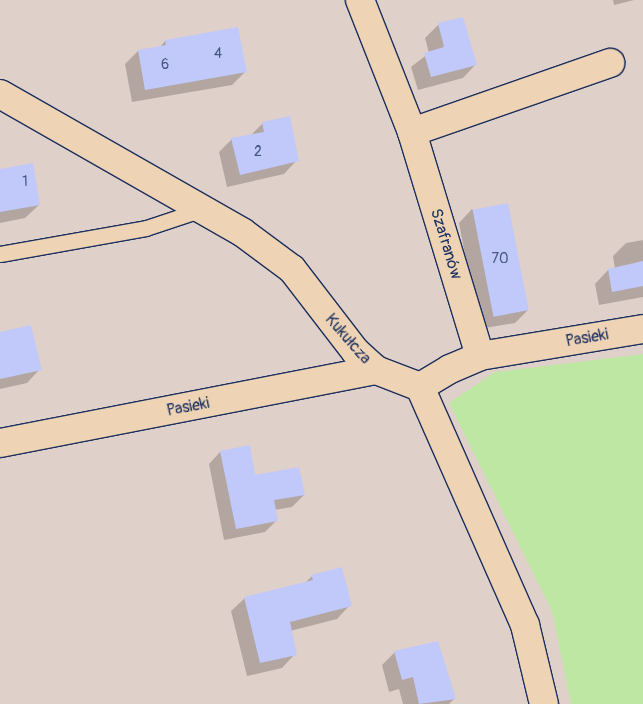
<!DOCTYPE html>
<meta charset="utf-8">
<style>
body{margin:0}
#map{position:relative;width:643px;height:704px;overflow:hidden;background:#e0d0ca;font-family:Pangolin,sans-serif}
div>[style]{position:absolute}
.green>*{inset:0;background:#bee7a4}
.shadow>*{inset:0;background:#0003}
.building>*{inset:0;background:#c0c9fa;transform-origin:0 0}
.roads{filter:drop-shadow(1px 0 #1b2f5e) drop-shadow(-1px 0 #1b2f5e) drop-shadow(0 1px #1b2f5e) drop-shadow(0 -1px #1b2f5e)}
.lane>*{height:15px;margin:-7.5px;padding:0 7.5px;transform-origin:7.5px;border-radius:7.5px;background:#eed3b5}
.street>*{height:28px;margin:-14px;padding:0 14px;transform-origin:14px;border-radius:14px;background:#eed3b5}
span{translate:-50% -50%;white-space:nowrap;text-align:center;line-height:1.15;-webkit-text-stroke:4px #eed3b5;paint-order:stroke}
.number-label{font-size:14px;color:#445685}
.number-label span{-webkit-text-stroke-width:0}
.street-label{font-size:16px;color:#1b2f5e}
</style>
<div id="map">
<div class="green">
<i style="clip-path:polygon(643px 354px,643px 704px,571px 704px,552px 611px,449px 403px,495px 372px)"></i>
</div>
<div class="shadow">
<i style="clip-path:polygon(613px 0,634px 0,614px 5px)"></i>
<i style="clip-path:polygon(439px 24px,476px 64px,463px 78px,418px 90px,411px 67px,429px 53px,425px 38px)"></i>
<i style="clip-path:polygon(165px 41px,245px 72px,232px 85px,132px 102px,125px 64px,138px 51px,160px 47px)"></i>
<i style="clip-path:polygon(263px 123px,297px 160px,284px 174px,227px 187px,219px 152px,232px 139px,250px 136px)"></i>
<i style="clip-path:polygon(0 170px,39px 205px,25px 218px,0 223px)"></i>
<i style="clip-path:polygon(472px 209px,528px 310px,515px 323px,479px 329px,459px 223px)"></i>
<i style="clip-path:polygon(643px 240px,643px 297px,599px 305px,595px 284px,608px 270px,615px 269px,613px 256px,626px 243px)"></i>
<i style="clip-path:polygon(0 333px,40px 369px,27px 383px,0 389px)"></i>
<i style="clip-path:polygon(220px 452px,254px 476px,304px 495px,292px 507px,274px 510px,277px 520px,265px 532px,224px 540px,209px 464px)"></i>
<i style="clip-path:polygon(312px 576px,350px 605px,337px 619px,290px 631px,295px 654px,282px 668px,247px 676px,231px 611px,245px 598px,304px 584px)"></i>
<i style="clip-path:polygon(395px 652px,454px 699px,449px 704px,403px 704px,399px 689px,389px 692px,382px 665px)"></i>
</div>
<div class="building">
<i style="clip-path:polygon(463px 17px,477px 65px,431px 77px,424px 53px,444px 47px,438px 23px)"></i>
<i style="clip-path:polygon(238px 27px,247px 72px,145px 90px,138px 50px,166px 45px,165px 40px)"></i>
<i style="clip-path:polygon(290px 116px,299px 161px,240px 175px,231px 138px,264px 132px,262px 122px)"></i>
<i style="clip-path:polygon(33px 163px,40px 205px,0 212px,0 169px)"></i>
<i style="left:508px;top:203px;width:109px;height:36px;rotate:79deg"></i>
<i style="clip-path:polygon(643px 261px,643px 286px,612px 292px,608px 269px)"></i>
<i style="clip-path:polygon(31px 325px,42px 370px,0 379px,0 332px)"></i>
<i style="clip-path:polygon(250px 445px,255px 475px,299px 467px,305px 495px,274px 500px,278px 521px,236px 529px,220px 451px)"></i>
<i style="clip-path:polygon(342px 567px,352px 606px,290px 622px,297px 655px,260px 663px,244px 597px,313px 580px,311px 575px)"></i>
<i style="clip-path:polygon(438px 641px,456px 699px,419px 704px,413px 677px,402px 680px,394px 651px)"></i>
</div>
<div class="roads">
<div class="lane">
<i style="left:0;top:254px;width:148px;rotate:-10.1deg"></i>
<i style="left:146px;top:228px;width:57px;rotate:-18.4deg"></i>
</div>
<div class="street">
<i style="left:360px;top:0;width:142px;rotate:68.5deg"></i>
<i style="left:0;top:94px;width:279px;rotate:29.7deg"></i>
<i style="left:242px;top:232px;width:62px;rotate:36.5deg"></i>
<i style="left:292px;top:269px;width:105px;rotate:52.4deg"></i>
<i style="left:356px;top:352px;width:27px;rotate:42deg"></i>
<i style="left:376px;top:370px;width:47px;rotate:21.1deg"></i>
<i style="left:420px;top:387px;width:260px;rotate:66.2deg"></i>
<i style="left:525px;top:625px;width:81px;rotate:76.5deg"></i>
<i style="left:480px;top:356px;width:234px;rotate:-106.9deg"></i>
<i style="left:412px;top:132px;width:210px;rotate:-19.2deg"></i>
<i style="left:420px;top:387px;width:35px;rotate:-31deg"></i>
<i style="left:450px;top:369px;width:33px;rotate:-23deg"></i>
<i style="left:480px;top:356px;width:165px;rotate:-9.4deg"></i>
<i style="left:0;top:443px;width:383px;rotate:-11deg"></i>
</div>
</div>
<div class="number-label">
<span style="left:218px;top:54px">4</span>
<span style="left:165px;top:65px">6</span>
<span style="left:258px;top:152px">2</span>
<span style="left:25px;top:182px">1</span>
<span style="left:500px;top:259px">70</span>
</div>
<div class="street-label">
<span style="left:446px;top:244px;rotate:73deg">Szafranów</span>
<span style="left:587px;top:338px;rotate:-10deg">Pasieki</span>
<span style="left:348px;top:339px;rotate:49deg">Kukułcza</span>
<span style="left:188px;top:407px;rotate:-11deg">Pasieki</span>
</div>
</div>
